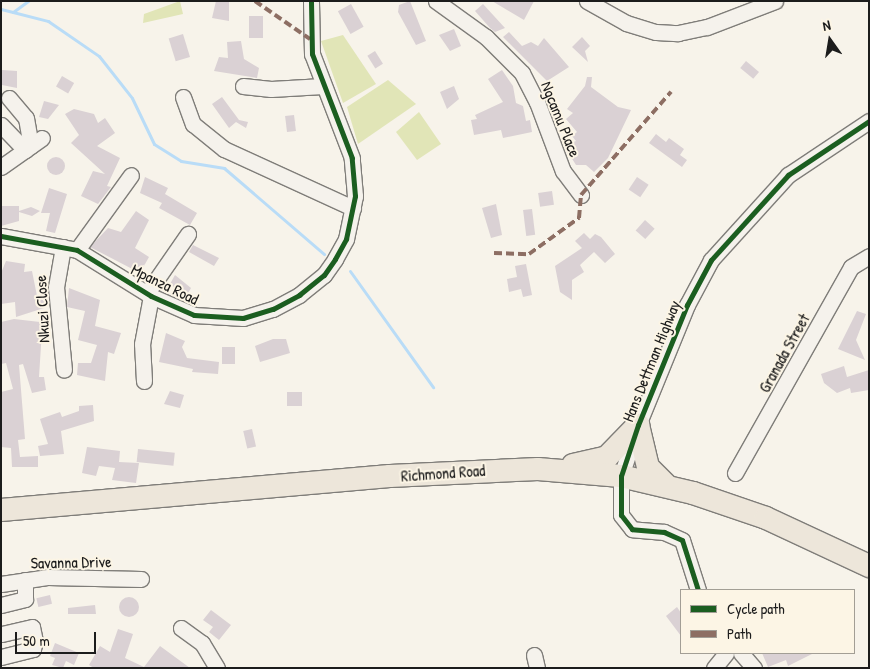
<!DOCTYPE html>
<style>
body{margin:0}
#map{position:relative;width:870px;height:669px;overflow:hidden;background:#f7f3ea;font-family:"Patrick Hand",sans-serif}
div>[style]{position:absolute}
.green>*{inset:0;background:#e1e5b7}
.stream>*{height:3px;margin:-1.5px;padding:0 1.5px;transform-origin:1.5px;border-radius:1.5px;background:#b9dcf7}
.building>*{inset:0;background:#dad1d4;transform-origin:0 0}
.round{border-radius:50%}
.roads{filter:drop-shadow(1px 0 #7f7d79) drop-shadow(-1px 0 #7f7d79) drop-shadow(0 1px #7f7d79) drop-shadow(0 -1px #7f7d79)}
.minor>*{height:15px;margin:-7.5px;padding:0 7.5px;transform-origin:7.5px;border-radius:7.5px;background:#f5f2ec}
.highway>*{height:22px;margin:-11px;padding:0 11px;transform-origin:11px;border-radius:11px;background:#ede6da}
.quiet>*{height:4px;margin-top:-2px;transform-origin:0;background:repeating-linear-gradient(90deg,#8d6e63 0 8px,transparent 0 12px)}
.cycleway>*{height:5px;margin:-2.5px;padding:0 2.5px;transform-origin:2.5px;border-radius:2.5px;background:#1b5e20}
span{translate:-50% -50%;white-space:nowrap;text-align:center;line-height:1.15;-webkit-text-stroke:4px #fcf5e5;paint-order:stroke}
.street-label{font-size:16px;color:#1c1c1c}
.frame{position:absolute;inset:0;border:2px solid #1c1c1c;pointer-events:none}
.legend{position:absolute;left:680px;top:589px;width:175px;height:65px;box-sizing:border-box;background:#fcf5e5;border:1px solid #a29e95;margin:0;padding:6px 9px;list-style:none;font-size:15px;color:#1c1c1c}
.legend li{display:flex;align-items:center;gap:10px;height:25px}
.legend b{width:25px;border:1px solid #a29e95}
.north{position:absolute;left:805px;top:15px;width:50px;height:50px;-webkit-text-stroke:4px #fcf5e5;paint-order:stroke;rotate:347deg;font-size:14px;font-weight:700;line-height:20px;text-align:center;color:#1c1c1c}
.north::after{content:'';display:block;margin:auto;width:18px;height:22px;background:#1c1c1c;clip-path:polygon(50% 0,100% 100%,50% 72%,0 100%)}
.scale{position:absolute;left:15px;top:632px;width:81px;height:22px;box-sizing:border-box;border:2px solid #1c1c1c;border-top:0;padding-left:6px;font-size:15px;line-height:18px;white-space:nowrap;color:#1c1c1c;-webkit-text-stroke:4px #fcf5e5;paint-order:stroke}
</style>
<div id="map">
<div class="green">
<i style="clip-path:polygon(180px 1px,183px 14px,143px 23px,144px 14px)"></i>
<i style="clip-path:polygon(343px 35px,376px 84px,343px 103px,321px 41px)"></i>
<i style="clip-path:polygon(388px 80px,416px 104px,358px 144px,347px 107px)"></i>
<i style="clip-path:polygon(419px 112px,441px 144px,417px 160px,396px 132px)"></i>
</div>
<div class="stream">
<i style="left:1px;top:9px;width:49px;rotate:14.3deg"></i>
<i style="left:48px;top:21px;width:62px;rotate:34.5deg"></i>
<i style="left:99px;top:56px;width:53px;rotate:51.8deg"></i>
<i style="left:132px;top:98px;width:51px;rotate:64.4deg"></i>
<i style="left:154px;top:144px;width:32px;rotate:32deg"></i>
<i style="left:181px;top:161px;width:44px;rotate:9.2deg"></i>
<i style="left:224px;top:168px;width:132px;rotate:40.7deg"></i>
<i style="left:13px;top:12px;width:19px;rotate:-36deg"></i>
<i style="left:350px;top:271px;width:143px;rotate:54.4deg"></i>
</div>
<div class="building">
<i style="clip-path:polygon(216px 1px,229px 1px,229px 21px,212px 18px)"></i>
<i style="clip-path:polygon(410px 1px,426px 41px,416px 45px,398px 12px,399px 5px)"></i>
<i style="clip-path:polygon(492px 1px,534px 1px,524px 20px)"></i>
<i style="left:351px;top:4px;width:26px;height:15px;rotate:61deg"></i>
<i style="clip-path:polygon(483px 4px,505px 28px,495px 32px,490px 28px,475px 11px)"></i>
<i style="left:249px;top:16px;width:14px;height:22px"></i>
<i style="clip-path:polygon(454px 29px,461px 46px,450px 51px,439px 35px)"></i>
<i style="clip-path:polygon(509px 32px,522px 46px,531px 42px,538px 46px,544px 38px,569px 67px,547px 81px,503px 37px)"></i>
<i style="left:183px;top:34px;width:24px;height:15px;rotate:73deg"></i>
<i style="clip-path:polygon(582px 37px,590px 46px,585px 51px,588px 62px,572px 47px)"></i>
<i style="clip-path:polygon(241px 41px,244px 59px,259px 68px,257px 78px,214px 71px,219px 57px,228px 58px,227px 42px)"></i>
<i style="left:375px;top:51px;width:15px;height:9px;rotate:58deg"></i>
<i style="left:746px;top:61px;width:17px;height:9px;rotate:40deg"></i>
<i style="clip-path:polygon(2px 70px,17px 71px,17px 88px,2px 85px)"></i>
<i style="clip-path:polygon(502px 70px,513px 86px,516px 103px,523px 106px,526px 121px,530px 120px,532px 132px,503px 138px,501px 130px,474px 135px,471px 120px,477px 119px,475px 115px,503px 102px,488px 79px)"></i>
<i style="left:62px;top:76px;width:14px;height:12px;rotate:30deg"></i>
<i style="clip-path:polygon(587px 77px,592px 77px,591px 87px,618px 107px,631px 110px,608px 158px,594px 172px,586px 165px,576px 165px,564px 146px,576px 141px,572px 136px,577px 132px,566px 119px,573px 113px,567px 109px,585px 86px)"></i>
<i style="clip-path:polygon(454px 86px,459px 99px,447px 109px,440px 92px)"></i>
<i style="clip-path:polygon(222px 97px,239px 120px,248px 122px,246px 128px,236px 122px,229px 128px,212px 104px)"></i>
<i style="clip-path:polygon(44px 101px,59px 105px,48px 119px,39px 117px)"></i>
<i style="clip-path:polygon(74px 109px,94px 114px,98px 123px,105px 118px,115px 133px,97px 146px,120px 158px,107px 186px,111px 187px,98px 204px,81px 196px,93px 171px,105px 174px,71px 143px,79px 135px,65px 114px)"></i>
<i style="left:294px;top:115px;width:16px;height:9px;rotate:83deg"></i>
<i style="clip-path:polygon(656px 134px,666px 142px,669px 138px,684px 149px,680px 155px,687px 160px,682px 167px,649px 143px)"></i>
<i class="round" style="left:47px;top:157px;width:18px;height:18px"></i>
<i style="clip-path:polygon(145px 177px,168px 188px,165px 194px,197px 213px,190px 225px,159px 208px,162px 203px,140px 193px)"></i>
<i style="left:637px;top:177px;width:14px;height:15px;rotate:34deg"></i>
<i style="clip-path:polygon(49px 188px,67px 194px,55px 233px,46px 231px,50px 213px,41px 213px)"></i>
<i style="left:552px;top:191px;width:14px;height:14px;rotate:82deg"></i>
<i style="clip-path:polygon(496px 204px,502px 235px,491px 238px,482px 208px)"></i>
<i style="clip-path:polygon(1px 206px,19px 206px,19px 211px,31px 207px,40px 211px,32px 216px,19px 212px,19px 221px,1px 226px)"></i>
<i style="left:532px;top:209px;width:26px;height:9px;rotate:83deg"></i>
<i style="clip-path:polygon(136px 211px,149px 220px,135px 248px,149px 257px,140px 273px,90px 247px,108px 228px,121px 232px)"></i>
<i style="left:645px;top:220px;width:13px;height:14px;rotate:42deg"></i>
<i style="clip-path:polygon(584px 233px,590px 239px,595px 234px,601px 237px,615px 254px,605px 263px,594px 252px,580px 265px,584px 272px,572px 280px,572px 300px,560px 292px,555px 266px,582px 248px,575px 241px)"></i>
<i style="clip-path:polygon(193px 245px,219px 258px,214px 266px,189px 252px)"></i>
<i style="clip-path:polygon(6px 261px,25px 264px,24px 272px,32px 271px,37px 296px,44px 301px,44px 308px,16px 317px,15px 302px,1px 304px,1px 273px)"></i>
<i style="clip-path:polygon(526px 264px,532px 295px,523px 297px,521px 289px,509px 292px,507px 279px,517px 277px,515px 266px)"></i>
<i style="clip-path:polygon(175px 275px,191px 288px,186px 297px,170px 284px)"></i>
<i style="clip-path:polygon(69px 288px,100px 300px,95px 326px,121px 333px,114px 354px,108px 352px,105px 381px,77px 375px,78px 363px,91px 363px,97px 345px,78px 340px,85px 311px,67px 307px)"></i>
<i style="clip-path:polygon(857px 311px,866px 314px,856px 340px,865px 360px,838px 349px)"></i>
<i style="clip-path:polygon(14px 319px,40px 322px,42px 330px,39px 377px,44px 377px,46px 390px,32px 393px,23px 364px,19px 365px,25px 439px,18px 440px,20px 457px,38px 456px,38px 467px,12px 467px,11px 448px,1px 447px,1px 392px,13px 389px,6px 363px,1px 364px,1px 322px)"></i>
<i style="clip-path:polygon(166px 333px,185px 341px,182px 347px,187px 358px,219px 362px,218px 374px,192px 372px,193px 369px,159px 362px)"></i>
<i style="clip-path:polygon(273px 339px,286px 339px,290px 353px,260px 362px,255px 346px)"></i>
<i style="left:222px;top:347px;width:13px;height:17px"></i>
<i style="clip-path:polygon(844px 366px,847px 377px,869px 370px,869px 390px,851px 393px,850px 388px,837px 393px,824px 383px,821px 374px)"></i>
<i style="clip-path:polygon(170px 391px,184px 395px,180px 408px,164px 404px)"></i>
<i style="left:287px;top:392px;width:15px;height:14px"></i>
<i style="clip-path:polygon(93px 405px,94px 421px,61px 431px,64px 454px,40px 456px,38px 446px,48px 444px,40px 419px,60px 412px,62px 417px,79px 411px,79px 406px)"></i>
<i style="left:252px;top:429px;width:18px;height:9px;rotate:77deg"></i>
<i style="clip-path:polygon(87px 447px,120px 451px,119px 462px,139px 463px,136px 483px,112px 480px,115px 468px,99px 466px,96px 476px,82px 473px)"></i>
<i style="left:138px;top:449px;width:37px;height:13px;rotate:6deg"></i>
<i style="left:50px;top:595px;width:9px;height:14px;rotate:77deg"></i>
<i class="round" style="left:119px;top:597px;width:20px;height:20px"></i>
<i style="clip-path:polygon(95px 605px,96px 614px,68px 614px,68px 608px)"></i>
<i style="clip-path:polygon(677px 607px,681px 613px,681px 636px,666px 616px)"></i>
<i style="clip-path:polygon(211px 610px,231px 625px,219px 640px,209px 632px,213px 627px,203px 620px)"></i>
<i style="clip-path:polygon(118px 629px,133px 634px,125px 658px,144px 667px,160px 646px,190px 668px,94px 668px,89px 665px,100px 646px,110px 652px)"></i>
<i style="clip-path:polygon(55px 643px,79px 653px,74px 665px,66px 661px,63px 668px,52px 665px,55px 658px,50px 656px)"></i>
<i style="clip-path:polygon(762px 653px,814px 653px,788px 666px,786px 660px,768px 667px)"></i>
</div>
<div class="roads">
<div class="minor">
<i style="left:436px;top:1px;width:62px;rotate:35.8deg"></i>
<i style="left:486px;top:37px;width:51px;rotate:45deg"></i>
<i style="left:522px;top:73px;width:33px;rotate:63deg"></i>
<i style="left:537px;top:102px;width:74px;rotate:69.4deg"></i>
<i style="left:563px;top:171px;width:30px;rotate:53deg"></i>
<i style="left:587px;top:1px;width:45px;rotate:29.4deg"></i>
<i style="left:626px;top:23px;width:31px;rotate:17deg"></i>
<i style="left:656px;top:32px;width:22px;rotate:3deg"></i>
<i style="left:678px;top:33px;width:30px;rotate:-12deg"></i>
<i style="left:707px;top:27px;width:73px;rotate:-20.9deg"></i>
<i style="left:243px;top:86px;width:28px;rotate:6deg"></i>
<i style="left:271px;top:89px;width:52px;rotate:-3.3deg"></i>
<i style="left:183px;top:97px;width:29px;rotate:70deg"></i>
<i style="left:193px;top:124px;width:40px;rotate:39deg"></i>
<i style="left:224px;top:149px;width:142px;rotate:24.6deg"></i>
<i style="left:9px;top:98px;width:26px;rotate:50deg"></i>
<i style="left:26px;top:118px;width:28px;rotate:80deg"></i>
<i style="left:1px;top:125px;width:35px;rotate:46deg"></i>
<i style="left:1px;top:167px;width:50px;rotate:-35.3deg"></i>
<i style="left:1px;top:236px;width:77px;rotate:10.4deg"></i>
<i style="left:77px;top:250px;width:87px;rotate:31.9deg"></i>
<i style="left:151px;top:296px;width:47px;rotate:23.8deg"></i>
<i style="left:194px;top:315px;width:49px;rotate:3.5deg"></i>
<i style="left:243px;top:318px;width:31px;rotate:-17deg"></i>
<i style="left:273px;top:309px;width:30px;rotate:-28deg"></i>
<i style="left:299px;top:295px;width:32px;rotate:-39deg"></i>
<i style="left:324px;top:275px;width:19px;rotate:-55deg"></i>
<i style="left:335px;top:259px;width:23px;rotate:-61deg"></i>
<i style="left:346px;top:239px;width:44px;rotate:-78.2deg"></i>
<i style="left:355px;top:196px;width:38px;rotate:-95deg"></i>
<i style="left:352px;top:158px;width:111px;rotate:-111deg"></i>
<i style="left:312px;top:54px;width:53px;rotate:-91.1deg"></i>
<i style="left:63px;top:247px;width:41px;rotate:99.9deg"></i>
<i style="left:56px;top:287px;width:83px;rotate:84.5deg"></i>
<i style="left:77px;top:250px;width:92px;rotate:-54.2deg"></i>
<i style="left:147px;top:293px;width:72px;rotate:-55.2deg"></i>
<i style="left:144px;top:381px;width:37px;rotate:-93deg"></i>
<i style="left:142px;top:344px;width:49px;rotate:-79.4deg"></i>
<i style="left:735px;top:473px;width:236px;rotate:-60.6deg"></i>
<i style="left:851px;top:267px;width:21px;rotate:-31deg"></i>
<i style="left:1px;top:584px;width:48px;rotate:-8.5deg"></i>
<i style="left:48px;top:577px;width:93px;rotate:1.2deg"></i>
<i style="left:698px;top:590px;width:52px;rotate:-107.7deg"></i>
<i style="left:682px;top:540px;width:20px;rotate:-156deg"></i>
<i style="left:664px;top:532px;width:32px;rotate:-175deg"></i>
<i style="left:632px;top:529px;width:18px;rotate:-128deg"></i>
<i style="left:621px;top:515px;width:39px;rotate:-90deg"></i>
<i style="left:621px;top:476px;width:54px;rotate:-71.6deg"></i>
<i style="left:638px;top:425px;width:130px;rotate:-67.8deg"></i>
<i style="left:687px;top:305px;width:51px;rotate:-61.9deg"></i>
<i style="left:711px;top:260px;width:115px;rotate:-47.8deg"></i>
<i style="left:788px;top:175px;width:97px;rotate:-33.7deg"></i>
<i style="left:1px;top:605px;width:25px;rotate:-14deg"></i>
<i style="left:25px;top:599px;width:19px;rotate:-90deg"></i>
<i style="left:181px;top:628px;width:26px;rotate:36deg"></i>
<i style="left:202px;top:643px;width:29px;rotate:59deg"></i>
<i style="left:741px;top:653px;width:20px;rotate:49deg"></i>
<i style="left:534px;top:655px;width:13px;rotate:77deg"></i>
<i style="left:1px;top:657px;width:33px;rotate:-14deg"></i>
<i style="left:33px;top:649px;width:8px;rotate:-76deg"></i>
<i style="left:35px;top:641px;width:14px;rotate:-102deg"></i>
<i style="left:32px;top:627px;width:31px;rotate:167deg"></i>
<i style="left:714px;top:668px;width:19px;rotate:-51deg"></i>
</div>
<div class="highway">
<i style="left:638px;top:425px;width:43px;rotate:76.6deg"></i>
<i style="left:648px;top:467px;width:27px;rotate:45deg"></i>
<i style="left:573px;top:465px;width:35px;rotate:-13deg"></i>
<i style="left:607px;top:457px;width:45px;rotate:-45.9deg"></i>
<i style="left:1px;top:510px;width:390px;rotate:-5deg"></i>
<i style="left:390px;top:476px;width:148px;rotate:-2.7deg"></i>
<i style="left:538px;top:469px;width:83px;rotate:4.8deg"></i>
<i style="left:621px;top:476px;width:74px;rotate:13.3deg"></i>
<i style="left:693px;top:493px;width:77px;rotate:18.9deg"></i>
<i style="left:766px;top:518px;width:114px;rotate:25deg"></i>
</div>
</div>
<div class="quiet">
<i style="left:255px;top:1px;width:67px;rotate:34.6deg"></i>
<i style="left:494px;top:253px;width:35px;rotate:2deg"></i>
<i style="left:529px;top:254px;width:62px;rotate:-35.8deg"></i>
<i style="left:579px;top:218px;width:23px;rotate:-85deg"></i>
<i style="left:581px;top:195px;width:137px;rotate:-48.9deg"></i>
</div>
<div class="cycleway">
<i style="left:1px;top:236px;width:77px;rotate:10.4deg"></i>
<i style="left:77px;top:250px;width:87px;rotate:31.9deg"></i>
<i style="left:151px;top:296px;width:47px;rotate:23.8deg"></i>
<i style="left:194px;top:315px;width:49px;rotate:3.5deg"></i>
<i style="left:243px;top:318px;width:31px;rotate:-17deg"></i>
<i style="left:273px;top:309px;width:30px;rotate:-28deg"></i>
<i style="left:299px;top:295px;width:32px;rotate:-39deg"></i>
<i style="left:324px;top:275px;width:19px;rotate:-55deg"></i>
<i style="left:335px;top:259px;width:23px;rotate:-61deg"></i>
<i style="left:346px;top:239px;width:44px;rotate:-78.2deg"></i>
<i style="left:355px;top:196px;width:38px;rotate:-95deg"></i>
<i style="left:352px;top:158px;width:111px;rotate:-111deg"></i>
<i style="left:312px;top:54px;width:53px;rotate:-91.1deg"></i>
<i style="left:698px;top:590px;width:52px;rotate:-107.7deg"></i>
<i style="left:682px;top:540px;width:20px;rotate:-156deg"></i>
<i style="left:664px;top:532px;width:32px;rotate:-175deg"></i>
<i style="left:632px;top:529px;width:18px;rotate:-128deg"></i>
<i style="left:621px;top:515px;width:39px;rotate:-90deg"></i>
<i style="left:621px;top:476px;width:54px;rotate:-71.6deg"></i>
<i style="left:638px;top:425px;width:130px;rotate:-67.8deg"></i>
<i style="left:687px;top:305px;width:51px;rotate:-61.9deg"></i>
<i style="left:711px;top:260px;width:115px;rotate:-47.8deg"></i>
<i style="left:788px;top:175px;width:97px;rotate:-33.7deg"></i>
</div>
<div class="street-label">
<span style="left:561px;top:119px;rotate:68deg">Ngcamu Place</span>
<span style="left:165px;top:284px;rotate:26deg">Mpanza Road</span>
<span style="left:42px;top:309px;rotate:-93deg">Nkuzi Close</span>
<span style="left:784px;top:353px;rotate:-61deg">Granada Street</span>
<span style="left:651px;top:361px;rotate:-68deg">Hans Dettman Highway</span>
<span style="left:443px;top:473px;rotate:-4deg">Richmond Road</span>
<span style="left:71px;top:562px;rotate:-1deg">Savanna Drive</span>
</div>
<div class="frame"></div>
<ul class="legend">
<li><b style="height:6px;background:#1b5e20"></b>Cycle path</li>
<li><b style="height:6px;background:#8d6e63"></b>Path</li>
</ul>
<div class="north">N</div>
<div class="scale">50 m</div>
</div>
